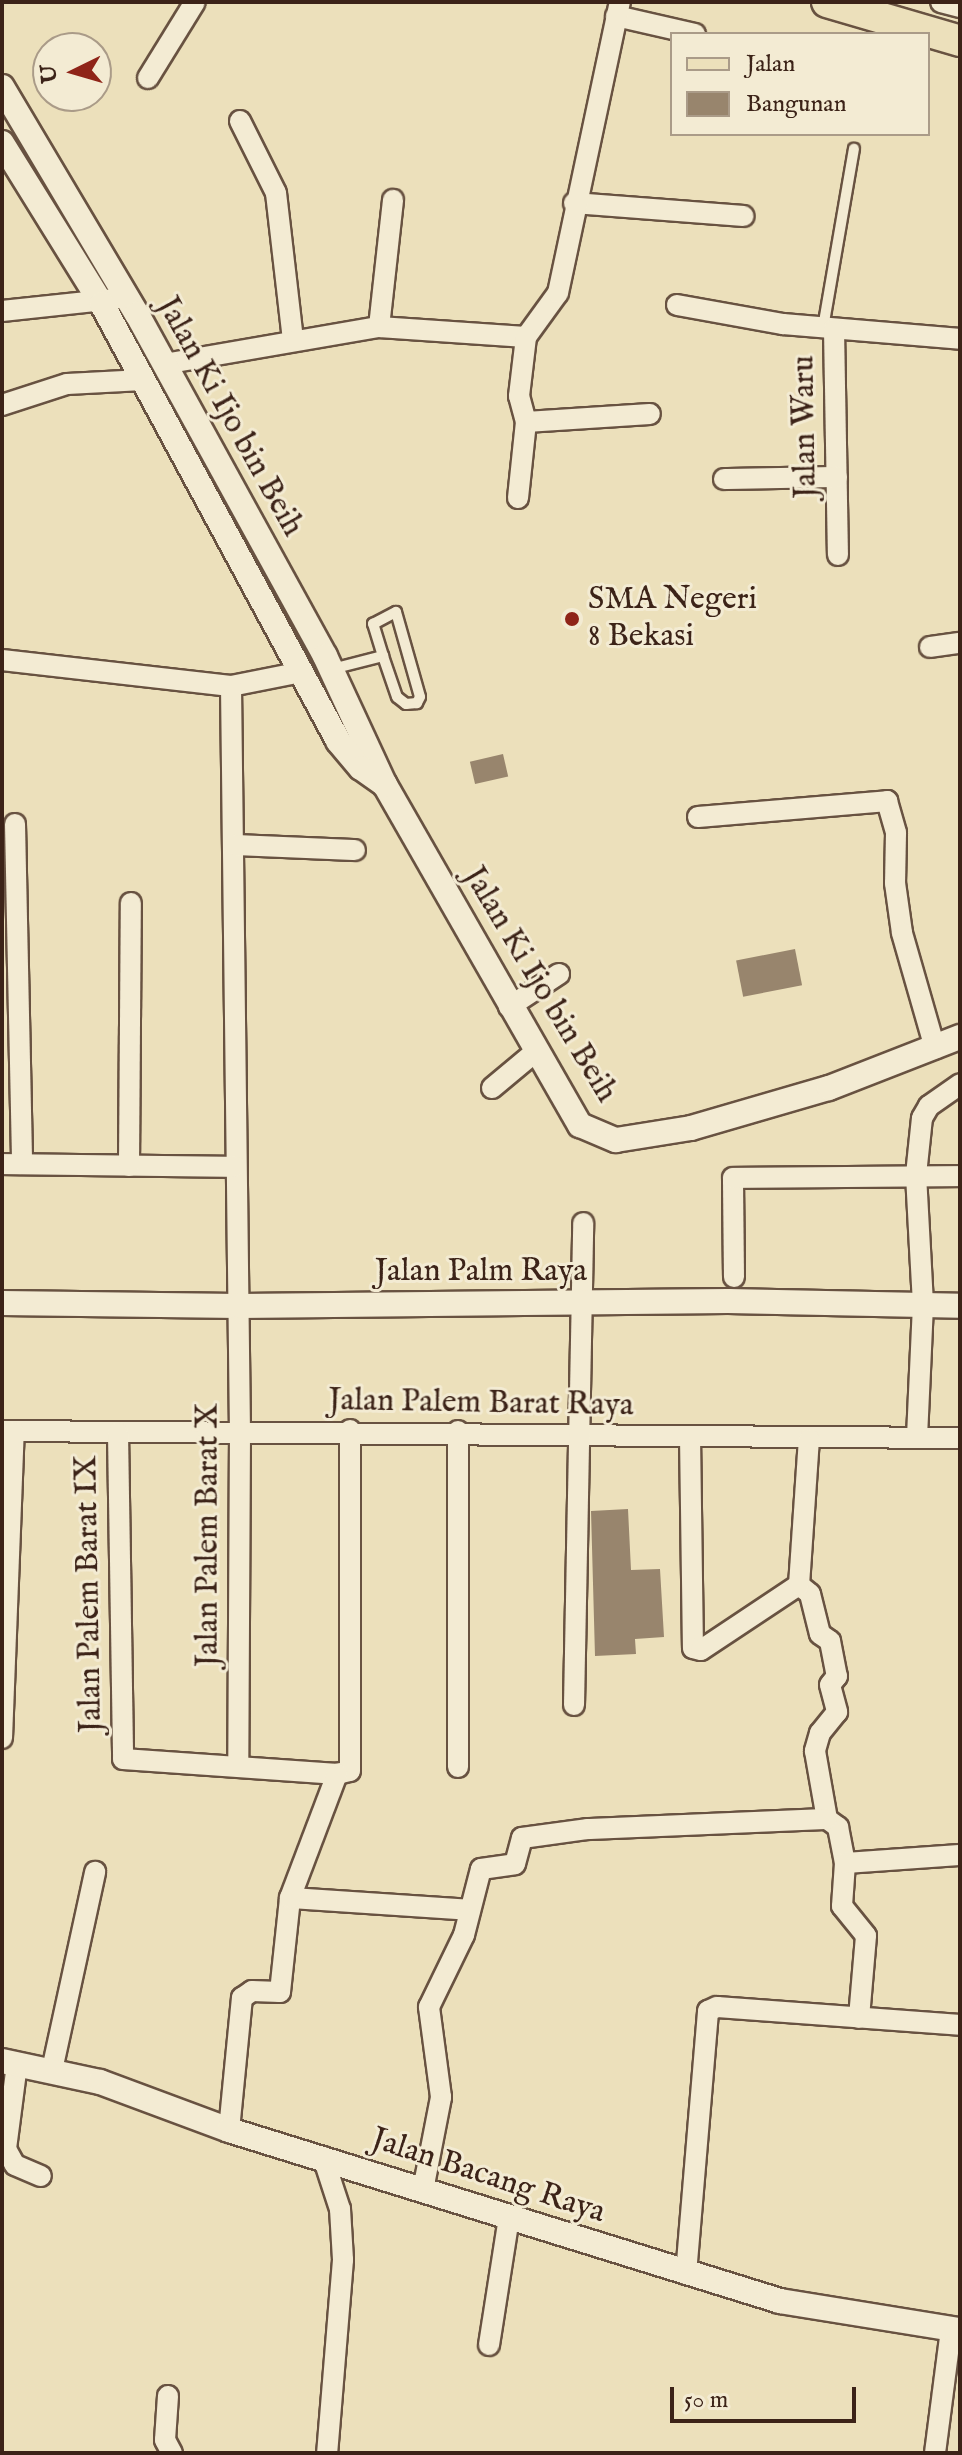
<!DOCTYPE html>
<style>
body{margin:0}
#map{position:relative;width:962px;height:2455px;overflow:hidden;background:#ece0bb;font-family:"IM FELL English",serif}
div>[style]{position:absolute}
.building>*{inset:0;background:#98856d;transform-origin:0 0}
.roads{filter:drop-shadow(2px 0 #685241) drop-shadow(-2px 0 #685241) drop-shadow(0 2px #685241) drop-shadow(0 -2px #685241)}
.service>*{height:10px;margin:-5px;padding:0 5px;transform-origin:5px;border-radius:5px;background:#f3ebd3}
.minor>*{height:20px;margin:-10px;padding:0 10px;transform-origin:10px;border-radius:10px;background:#f3ebd3}
.tertiary>*{height:24px;margin:-12px;padding:0 12px;transform-origin:12px;border-radius:12px;background:#f3ebd3}
.primary>*{height:30px;margin:-15px;padding:0 15px;transform-origin:15px;border-radius:15px;background:#ece0bb}
.dots>*{width:22px;height:22px;translate:-50% -50%;box-sizing:border-box;border:4px solid #f3ebd3;border-radius:50%}
span{translate:-50% -50%;white-space:nowrap;text-align:center;line-height:1.15;-webkit-text-stroke:6px #f3ebd3;paint-order:stroke}
.street-label{font-size:32px;color:#3c2318}
.poi-label{font-size:32px;color:#3c2318}
.left{translate:0 -50%;text-align:left}
.frame{position:absolute;inset:0;border:4px solid #3c2318;pointer-events:none}
.legend{position:absolute;left:670px;top:32px;width:260px;height:104px;box-sizing:border-box;background:#f3ebd3;border:2px solid #aa9b88;margin:0;padding:10px 14px;list-style:none;font-size:24px;color:#3c2318}
.legend li{display:flex;align-items:center;gap:16px;height:40px}
.legend b{width:40px;border:2px solid #aa9b88}
.north{position:absolute;left:32px;top:32px;width:80px;height:80px;box-sizing:border-box;background:#f3ebd3;border:2px solid #aa9b88;border-radius:50%;rotate:265deg;font-size:22px;font-weight:700;line-height:32px;text-align:center;color:#3c2318}
.north::after{content:'';display:block;margin:auto;width:28px;height:36px;background:#8f2418;clip-path:polygon(50% 0,100% 100%,50% 72%,0 100%)}
.scale{position:absolute;left:670px;top:2387px;width:186px;height:36px;box-sizing:border-box;border:4px solid #3c2318;border-top:0;padding-left:10px;font-size:24px;line-height:28px;white-space:nowrap;color:#3c2318;-webkit-text-stroke:6px #f3ebd3;paint-order:stroke}
</style>
<div id="map">
<div class="building">
<i style="left:503px;top:754px;width:23px;height:34px;rotate:77deg"></i>
<i style="left:795px;top:949px;width:37px;height:60px;rotate:79deg"></i>
<i style="clip-path:polygon(628px 1509px,631px 1570px,660px 1569px,664px 1637px,635px 1639px,636px 1654px,595px 1656px,591px 1511px)"></i>
</div>
<div class="roads">
<div class="service">
<i style="left:823px;top:328px;width:182px;rotate:-80.2deg"></i>
<i style="left:332px;top:669px;width:53px;rotate:-14.3deg"></i>
<i style="left:383px;top:656px;width:34px;rotate:-107deg"></i>
<i style="left:373px;top:624px;width:26px;rotate:-28deg"></i>
<i style="left:396px;top:612px;width:88px;rotate:74.2deg"></i>
<i style="left:420px;top:697px;width:7px;rotate:117deg"></i>
<i style="left:417px;top:703px;width:11px;rotate:175deg"></i>
<i style="left:406px;top:704px;width:11px;rotate:-142deg"></i>
<i style="left:397px;top:697px;width:43px;rotate:-108.9deg"></i>
</div>
<div class="minor">
<i style="left:941px;top:2px;width:20px;rotate:15deg"></i>
<i style="left:616px;top:16px;width:81px;rotate:12.8deg"></i>
<i style="left:148px;top:78px;width:89px;rotate:-58.3deg"></i>
<i style="left:240px;top:121px;width:80px;rotate:63.4deg"></i>
<i style="left:276px;top:193px;width:148px;rotate:83.4deg"></i>
<i style="left:574px;top:203px;width:170px;rotate:4.4deg"></i>
<i style="left:677px;top:305px;width:108px;rotate:10.2deg"></i>
<i style="left:783px;top:324px;width:178px;rotate:4.8deg"></i>
<i style="left:2px;top:311px;width:114px;rotate:-6.1deg"></i>
<i style="left:379px;top:327px;width:128px;rotate:-83.7deg"></i>
<i style="left:834px;top:329px;width:226px;rotate:89deg"></i>
<i style="left:164px;top:364px;width:218px;rotate:-9.8deg"></i>
<i style="left:379px;top:327px;width:147px;rotate:3.9deg"></i>
<i style="left:526px;top:337px;width:54px;rotate:-54deg"></i>
<i style="left:558px;top:293px;width:298px;rotate:-78deg"></i>
<i style="left:2px;top:405px;width:68px;rotate:-17.9deg"></i>
<i style="left:67px;top:384px;width:76px;rotate:-3deg"></i>
<i style="left:526px;top:422px;width:124px;rotate:-3.7deg"></i>
<i style="left:724px;top:479px;width:113px;rotate:-1deg"></i>
<i style="left:518px;top:498px;width:76px;rotate:-84deg"></i>
<i style="left:526px;top:422px;width:27px;rotate:-105deg"></i>
<i style="left:519px;top:396px;width:59px;rotate:-83.2deg"></i>
<i style="left:930px;top:647px;width:30px;rotate:-8deg"></i>
<i style="left:2px;top:660px;width:230px;rotate:6.5deg"></i>
<i style="left:231px;top:686px;width:72px;rotate:-11.2deg"></i>
<i style="left:231px;top:686px;width:747px;rotate:89.31deg"></i>
<i style="left:240px;top:1433px;width:331px;rotate:90.3deg"></i>
<i style="left:698px;top:817px;width:190px;rotate:-4.8deg"></i>
<i style="left:887px;top:801px;width:33px;rotate:74deg"></i>
<i style="left:896px;top:833px;width:50px;rotate:91.1deg"></i>
<i style="left:895px;top:883px;width:50px;rotate:82deg"></i>
<i style="left:902px;top:933px;width:120px;rotate:74deg"></i>
<i style="left:15px;top:824px;width:340px;rotate:88.8deg"></i>
<i style="left:234px;top:845px;width:121px;rotate:2.4deg"></i>
<i style="left:509px;top:1007px;width:60px;rotate:-33.4deg"></i>
<i style="left:492px;top:1088px;width:55px;rotate:-39.8deg"></i>
<i style="left:2px;top:1164px;width:233px;rotate:0.7deg"></i>
<i style="left:129px;top:1166px;width:263px;rotate:-89.6deg"></i>
<i style="left:734px;top:1277px;width:99px;rotate:-90.6deg"></i>
<i style="left:733px;top:1178px;width:227px;rotate:-0.5deg"></i>
<i style="left:2px;top:1431px;width:958px;rotate:0.42deg"></i>
<i style="left:458px;top:1431px;width:336px;rotate:90deg"></i>
<i style="left:118px;top:1433px;width:326px;rotate:89.1deg"></i>
<i style="left:123px;top:1759px;width:215px;rotate:4deg"></i>
<i style="left:337px;top:1774px;width:13px;rotate:-13deg"></i>
<i style="left:350px;top:1771px;width:341px;rotate:-90deg"></i>
<i style="left:690px;top:1436px;width:212px;rotate:89.2deg"></i>
<i style="left:693px;top:1648px;width:8px;rotate:14deg"></i>
<i style="left:701px;top:1650px;width:118px;rotate:-33.6deg"></i>
<i style="left:917px;top:1437px;width:133px;rotate:-87.4deg"></i>
<i style="left:923px;top:1304px;width:129px;rotate:-93.1deg"></i>
<i style="left:916px;top:1175px;width:57px;rotate:-84deg"></i>
<i style="left:922px;top:1118px;width:14px;rotate:-60deg"></i>
<i style="left:929px;top:1106px;width:38px;rotate:-35deg"></i>
<i style="left:799px;top:1585px;width:14px;rotate:39deg"></i>
<i style="left:810px;top:1594px;width:41px;rotate:76deg"></i>
<i style="left:820px;top:1634px;width:12px;rotate:35deg"></i>
<i style="left:830px;top:1641px;width:36px;rotate:79deg"></i>
<i style="left:837px;top:1676px;width:11px;rotate:128deg"></i>
<i style="left:830px;top:1685px;width:28px;rotate:75deg"></i>
<i style="left:837px;top:1712px;width:27px;rotate:129deg"></i>
<i style="left:820px;top:1733px;width:19px;rotate:106deg"></i>
<i style="left:815px;top:1751px;width:69px;rotate:80deg"></i>
<i style="left:827px;top:1819px;width:14px;rotate:36deg"></i>
<i style="left:838px;top:1827px;width:37px;rotate:79deg"></i>
<i style="left:845px;top:1863px;width:43px;rotate:94deg"></i>
<i style="left:842px;top:1906px;width:38px;rotate:51deg"></i>
<i style="left:866px;top:1936px;width:82px;rotate:94.9deg"></i>
<i style="left:799px;top:1585px;width:146px;rotate:-86.1deg"></i>
<i style="left:574px;top:1705px;width:482px;rotate:-88.9deg"></i>
<i style="left:2px;top:1738px;width:306px;rotate:-87.8deg"></i>
<i style="left:845px;top:1863px;width:115px;rotate:-4deg"></i>
<i style="left:290px;top:1898px;width:180px;rotate:3.8deg"></i>
<i style="left:17px;top:2064px;width:86px;rotate:97.4deg"></i>
<i style="left:6px;top:2149px;width:18px;rotate:61deg"></i>
<i style="left:15px;top:2165px;width:28px;rotate:23deg"></i>
<i style="left:52px;top:2070px;width:203px;rotate:-77.7deg"></i>
<i style="left:229px;top:2130px;width:133px;rotate:-84.4deg"></i>
<i style="left:242px;top:1998px;width:12px;rotate:-35deg"></i>
<i style="left:252px;top:1991px;width:28px;rotate:2deg"></i>
<i style="left:280px;top:1992px;width:95px;rotate:-83.9deg"></i>
<i style="left:290px;top:1898px;width:133px;rotate:-69.2deg"></i>
<i style="left:323px;top:2157px;width:55px;rotate:71.9deg"></i>
<i style="left:340px;top:2209px;width:51px;rotate:86.6deg"></i>
<i style="left:343px;top:2260px;width:194px;rotate:94.7deg"></i>
<i style="left:423px;top:2190px;width:95px;rotate:-79deg"></i>
<i style="left:441px;top:2097px;width:91px;rotate:-97.6deg"></i>
<i style="left:429px;top:2007px;width:80px;rotate:-64.1deg"></i>
<i style="left:464px;top:1935px;width:68px;rotate:-75.6deg"></i>
<i style="left:481px;top:1869px;width:34px;rotate:-8deg"></i>
<i style="left:515px;top:1864px;width:27px;rotate:-75deg"></i>
<i style="left:522px;top:1838px;width:67px;rotate:-7.8deg"></i>
<i style="left:588px;top:1829px;width:239px;rotate:-2.4deg"></i>
<i style="left:686px;top:2274px;width:264px;rotate:-85.2deg"></i>
<i style="left:708px;top:2011px;width:10px;rotate:-24deg"></i>
<i style="left:717px;top:2007px;width:244px;rotate:4.2deg"></i>
<i style="left:489px;top:2345px;width:129px;rotate:-81.1deg"></i>
<i style="left:168px;top:2396px;width:44px;rotate:93.9deg"></i>
<i style="left:165px;top:2440px;width:15px;rotate:62deg"></i>
<i style="left:935px;top:2453px;width:125px;rotate:-82.6deg"></i>
</div>
<div class="tertiary">
<i style="left:2px;top:87px;width:264px;rotate:59.3deg"></i>
<i style="left:137px;top:314px;width:390px;rotate:61.2deg"></i>
<i style="left:325px;top:656px;width:142px;rotate:65.1deg"></i>
<i style="left:385px;top:785px;width:392px;rotate:60.2deg"></i>
<i style="left:580px;top:1125px;width:39px;rotate:23deg"></i>
<i style="left:616px;top:1140px;width:76px;rotate:-9.1deg"></i>
<i style="left:691px;top:1128px;width:144px;rotate:-16.2deg"></i>
<i style="left:829px;top:1088px;width:141px;rotate:-21.3deg"></i>
<i style="left:2px;top:143px;width:190px;rotate:58.2deg"></i>
<i style="left:102px;top:304px;width:497px;rotate:61.6deg"></i>
<i style="left:338px;top:741px;width:35px;rotate:50deg"></i>
<i style="left:361px;top:768px;width:29px;rotate:35deg"></i>
<i style="left:2px;top:1303px;width:237px;rotate:0.7deg"></i>
<i style="left:239px;top:1306px;width:489px;rotate:-0.6deg"></i>
<i style="left:728px;top:1301px;width:232px;rotate:1.2deg"></i>
<i style="left:2px;top:2061px;width:100px;rotate:12.1deg"></i>
<i style="left:100px;top:2082px;width:138px;rotate:20.4deg"></i>
<i style="left:229px;top:2130px;width:577px;rotate:17.24deg"></i>
<i style="left:780px;top:2301px;width:182px;rotate:9.2deg"></i>
</div>
<div class="primary">
<i style="left:827px;top:2px;width:139px;rotate:16.3deg"></i>
</div>
</div>
<div class="dots">
<i style="left:572px;top:619px;background:#8f2418"></i>
</div>
<div class="street-label">
<span style="left:229px;top:417px;rotate:61deg">Jalan Ki Ijo bin Beih</span>
<span style="left:806px;top:427px;rotate:-91deg">Jalan Waru</span>
<span style="left:539px;top:985px;rotate:59deg">Jalan Ki Ijo bin Beih</span>
<span style="left:481px;top:1272px">Jalan Palm Raya</span>
<span style="left:481px;top:1404px;rotate:1deg">Jalan Palem Barat Raya</span>
<span style="left:209px;top:1535px;rotate:-90deg">Jalan Palem Barat X</span>
<span style="left:90px;top:1594px;rotate:-91deg">Jalan Palem Barat IX</span>
<span style="left:488px;top:2177px;rotate:18deg">Jalan Bacang Raya</span>
</div>
<div class="poi-label">
<span class="left" style="left:588px;top:619px">SMA Negeri<br>8 Bekasi</span>
</div>
<div class="frame"></div>
<ul class="legend">
<li><b style="height:10px;background:#ece0bb"></b>Jalan</li>
<li><b style="height:22px;background:#98856d"></b>Bangunan</li>
</ul>
<div class="north">U</div>
<div class="scale">50 m</div>
</div>
